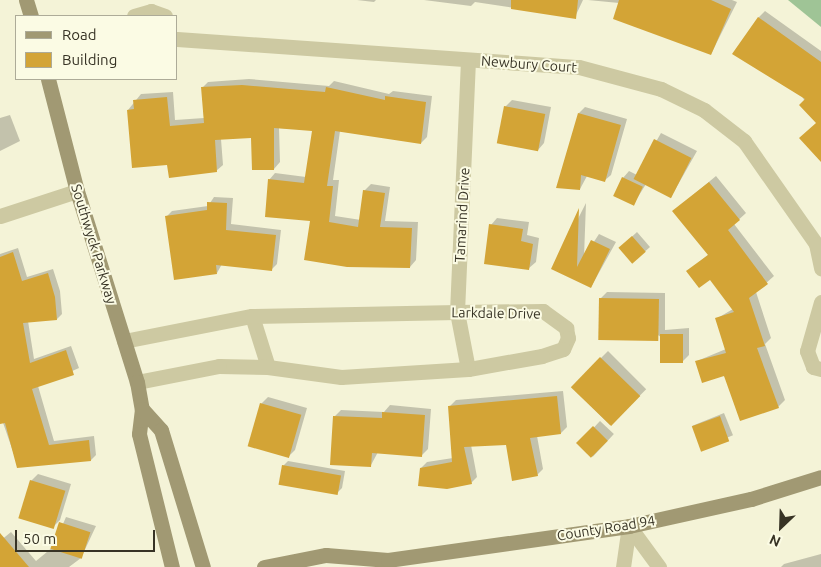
<!DOCTYPE html>
<style>
body{margin:0}
#map{position:relative;width:821px;height:567px;overflow:hidden;background:#f4f3d7;font-family:Ubuntu,sans-serif}
div>[style]{position:absolute}
.green>*{inset:0;background:#9fc496}
.shadow>*{inset:0;background:#0003;transform-origin:0 0}
.building>*{inset:0;background:#d3a436;transform-origin:0 0}
.street>*{height:15px;margin:-7.5px;padding:0 7.5px;transform-origin:7.5px;border-radius:7.5px;background:#cdc9a2}
.secondary>*{height:15px;margin:-7.5px;padding:0 7.5px;transform-origin:7.5px;border-radius:7.5px;background:#a19973}
span{translate:-50% -50%;white-space:nowrap;text-align:center;line-height:1.15;-webkit-text-stroke:4px #fbfbe4;paint-order:stroke}
.street-label{font-size:14px;color:#373325}
.legend{position:absolute;left:15px;top:15px;width:162px;height:65px;box-sizing:border-box;background:#fbfbe4;border:1px solid #adab98;margin:0;padding:6px 9px;list-style:none;font-size:15px;color:#373325}
.legend li{display:flex;align-items:center;gap:10px;height:25px}
.legend b{width:25px;border:1px solid #adab98}
.north{position:absolute;left:756px;top:502px;width:50px;height:50px;-webkit-text-stroke:4px #fbfbe4;paint-order:stroke;rotate:204deg;font-size:14px;font-weight:700;line-height:20px;text-align:center;color:#373325}
.north::after{content:'';display:block;margin:auto;width:18px;height:22px;background:#373325;clip-path:polygon(50% 0,100% 100%,50% 72%,0 100%)}
.scale{position:absolute;left:15px;top:530px;width:140px;height:22px;box-sizing:border-box;border:2px solid #373325;border-top:0;padding-left:6px;font-size:15px;line-height:18px;white-space:nowrap;color:#373325;-webkit-text-stroke:4px #fbfbe4;paint-order:stroke}
</style>
<div id="map">
<div class="green">
<i style="clip-path:polygon(788px 0,821px 0,821px 27px)"></i>
</div>
<div class="shadow">
<i style="clip-path:polygon(357px 0,376px 0,374px 2px)"></i>
<i style="clip-path:polygon(424px 0,583px 0,575px 17px,475px 2px,471px 6px)"></i>
<i style="clip-path:polygon(588px 0,732px 0,737px 2px,711px 54px,619px 3px)"></i>
<i style="clip-path:polygon(765px 11px,821px 51px,821px 160px,817px 123px,758px 18px)"></i>
<i style="clip-path:polygon(249px 79px,329px 86px,334px 81px,389px 94px,393px 91px,432px 96px,427px 137px,421px 143px,340px 131px,333px 180px,339px 180px,335px 216px,361px 220px,364px 191px,371px 184px,390px 187px,385px 221px,418px 222px,416px 260px,410px 267px,311px 220px,269px 180px,275px 173px,306px 177px,314px 130px,279px 128px,280px 162px,274px 169px,252px 137px,221px 139px,223px 165px,216px 171px,169px 164px,128px 110px,141px 94px,173px 92px,175px 120px,204px 118px,202px 88px,208px 82px)"></i>
<i style="clip-path:polygon(512px 100px,551px 107px,544px 143px,538px 150px,505px 107px)"></i>
<i style="clip-path:polygon(585px 107px,627px 119px,611px 175px,604px 181px,587px 176px,580px 189px,557px 187px,579px 113px)"></i>
<i style="clip-path:polygon(10px 115px,20px 141px,0 151px,0 118px)"></i>
<i style="clip-path:polygon(661px 133px,697px 151px,671px 197px,646px 184px,633px 205px,623px 178px,629px 171px,637px 175px)"></i>
<i style="clip-path:polygon(716px 176px,746px 213px,734px 224px,774px 276px,756px 292px,771px 338px,765px 344px,785px 400px,778px 407px,697px 361px,726px 349px,716px 319px,733px 309px,710px 278px,688px 271px,709px 254px,681px 205px)"></i>
<i style="clip-path:polygon(214px 197px,233px 198px,231px 224px,281px 230px,277px 264px,271px 270px,222px 264px,217px 273px,166px 217px,172px 211px,208px 206px)"></i>
<i style="clip-path:polygon(586px 203px,584px 257px,599px 234px,616px 242px,591px 287px,553px 268px)"></i>
<i style="clip-path:polygon(497px 218px,529px 222px,527px 235px,539px 238px,536px 262px,529px 268px,491px 225px)"></i>
<i style="clip-path:polygon(637px 232px,650px 247px,632px 263px,624px 244px)"></i>
<i style="clip-path:polygon(18px 248px,27px 277px,53px 269px,60px 291px,62px 314px,57px 319px,28px 321px,34px 359px,71px 346px,79px 368px,38px 386px,54px 441px,94px 436px,96px 455px,91px 460px,18px 466px,0 414px,0 254px)"></i>
<i style="clip-path:polygon(607px 292px,665px 293px,665px 330px,689px 328px,689px 355px,682px 362px,661px 337px,600px 299px)"></i>
<i style="left:608px;top:351px;width:54px;height:51px;rotate:45deg"></i>
<i style="clip-path:polygon(563px 391px,567px 427px,561px 433px,537px 436px,543px 469px,537px 475px,507px 444px,471px 445px,477px 477px,471px 483px,421px 468px,427px 462px,453px 458px,450px 406px,456px 400px)"></i>
<i style="clip-path:polygon(268px 397px,307px 408px,295px 450px,288px 457px,261px 404px)"></i>
<i style="clip-path:polygon(390px 405px,431px 409px,428px 449px,421px 456px,378px 452px,371px 465px,334px 417px,341px 410px,384px 412px)"></i>
<i style="left:724px;top:413px;width:24px;height:34px;rotate:68deg"></i>
<i style="left:600px;top:421px;width:19px;height:31px;rotate:43deg"></i>
<i style="clip-path:polygon(288px 461px,345px 471px,342px 488px,338px 492px,283px 466px)"></i>
<i style="clip-path:polygon(38px 474px,71px 484px,60px 520px,53px 527px,31px 481px)"></i>
<i style="clip-path:polygon(66px 517px,96px 526px,81px 558px,69px 567px,0 567px,0 541px,11px 532px,36px 561px,53px 547px)"></i>
<i style="clip-path:polygon(821px 554px,821px 567px,781px 567px,784px 564px)"></i>
</div>
<div class="building">
<i style="clip-path:polygon(511px 0,578px 0,576px 19px,511px 9px)"></i>
<i style="clip-path:polygon(619px 0,711px 0,731px 9px,711px 55px,613px 19px)"></i>
<i style="clip-path:polygon(758px 17px,821px 62px,821px 162px,799px 138px,816px 123px,799px 105px,805px 99px,732px 54px)"></i>
<i style="clip-path:polygon(242px 85px,325px 92px,326px 87px,385px 100px,385px 96px,426px 102px,421px 144px,335px 131px,327px 186px,333px 186px,329px 222px,358px 227px,363px 190px,385px 193px,380px 227px,412px 228px,410px 268px,347px 267px,304px 260px,310px 221px,265px 217px,268px 179px,304px 183px,312px 131px,274px 128px,274px 170px,252px 170px,251px 138px,215px 140px,217px 172px,169px 178px,167px 165px,132px 168px,127px 110px,134px 109px,133px 100px,167px 97px,170px 126px,204px 123px,201px 87px)"></i>
<i style="left:504px;top:106px;width:42px;height:38px;rotate:11deg"></i>
<i style="clip-path:polygon(578px 113px,621px 125px,605px 182px,581px 175px,580px 190px,556px 188px)"></i>
<i style="left:654px;top:139px;width:42px;height:45px;rotate:27deg"></i>
<i style="left:622px;top:177px;width:23px;height:21px;rotate:25deg"></i>
<i style="clip-path:polygon(709px 182px,740px 220px,728px 230px,768px 284px,749px 298px,765px 346px,757px 348px,779px 408px,740px 421px,724px 376px,702px 383px,695px 361px,726px 353px,715px 318px,734px 312px,710px 280px,699px 288px,686px 271px,708px 255px,672px 211px)"></i>
<i style="clip-path:polygon(207px 202px,227px 203px,226px 230px,276px 235px,272px 271px,216px 265px,217px 274px,174px 280px,165px 216px,207px 210px)"></i>
<i style="clip-path:polygon(579px 208px,577px 267px,591px 240px,610px 249px,591px 288px,551px 269px)"></i>
<i style="clip-path:polygon(489px 224px,523px 229px,521px 241px,533px 244px,529px 270px,484px 264px)"></i>
<i style="left:632px;top:236px;width:21px;height:18px;rotate:49deg"></i>
<i style="clip-path:polygon(13px 252px,22px 281px,48px 273px,55px 297px,57px 320px,23px 323px,30px 363px,66px 350px,74px 375px,32px 389px,49px 445px,89px 440px,91px 461px,17px 468px,5px 423px,0 424px,0 257px)"></i>
<i style="left:599px;top:298px;width:60px;height:42px;rotate:1deg"></i>
<i style="left:660px;top:334px;width:23px;height:29px"></i>
<i style="left:600px;top:357px;width:56px;height:42px;rotate:44deg"></i>
<i style="clip-path:polygon(557px 396px,561px 434px,530px 438px,538px 476px,512px 481px,506px 445px,464px 447px,472px 484px,447px 489px,418px 486px,420px 468px,452px 462px,448px 406px)"></i>
<i style="left:260px;top:403px;width:43px;height:45px;rotate:16deg"></i>
<i style="clip-path:polygon(382px 412px,425px 415px,422px 457px,372px 453px,371px 467px,330px 465px,333px 416px,382px 418px)"></i>
<i style="left:720px;top:416px;width:27px;height:30px;rotate:70deg"></i>
<i style="left:593px;top:426px;width:21px;height:24px;rotate:45deg"></i>
<i style="left:282px;top:465px;width:60px;height:20px;rotate:10deg"></i>
<i style="left:30px;top:480px;width:37px;height:40px;rotate:17deg"></i>
<i style="left:59px;top:522px;width:33px;height:28px;rotate:18deg"></i>
<i style="clip-path:polygon(0 533px,29px 567px,0 567px)"></i>
</div>
<div class="street">
<i style="left:134px;top:16px;width:18px;rotate:-16deg"></i>
<i style="left:151px;top:11px;width:15px;rotate:20deg"></i>
<i style="left:177px;top:39px;width:403px;rotate:4deg"></i>
<i style="left:579px;top:67px;width:85px;rotate:15deg"></i>
<i style="left:661px;top:89px;width:48px;rotate:26deg"></i>
<i style="left:704px;top:110px;width:51px;rotate:37.8deg"></i>
<i style="left:744px;top:141px;width:126px;rotate:55deg"></i>
<i style="left:816px;top:244px;width:25px;rotate:78deg"></i>
<i style="left:468px;top:60px;width:252px;rotate:92.5deg"></i>
<i style="left:457px;top:312px;width:58px;rotate:79.1deg"></i>
<i style="left:0;top:216px;width:81px;rotate:-18deg"></i>
<i style="left:821px;top:302px;width:51px;rotate:105.9deg"></i>
<i style="left:807px;top:351px;width:17px;rotate:69deg"></i>
<i style="left:813px;top:367px;width:8px;rotate:14deg"></i>
<i style="left:252px;top:316px;width:53px;rotate:72.6deg"></i>
<i style="left:124px;top:341px;width:130px;rotate:-11.1deg"></i>
<i style="left:252px;top:316px;width:205px;rotate:-1.1deg"></i>
<i style="left:457px;top:312px;width:86px;rotate:-0.7deg"></i>
<i style="left:543px;top:311px;width:29px;rotate:36deg"></i>
<i style="left:566px;top:328px;width:10px;rotate:79deg"></i>
<i style="left:568px;top:338px;width:12px;rotate:114deg"></i>
<i style="left:563px;top:349px;width:22px;rotate:162deg"></i>
<i style="left:542px;top:356px;width:75px;rotate:170deg"></i>
<i style="left:468px;top:369px;width:127px;rotate:176.4deg"></i>
<i style="left:341px;top:377px;width:74px;rotate:-172.2deg"></i>
<i style="left:268px;top:367px;width:49px;rotate:-178.8deg"></i>
<i style="left:219px;top:366px;width:84px;rotate:169deg"></i>
<i style="left:629px;top:526px;width:51px;rotate:53.8deg"></i>
<i style="left:623px;top:567px;width:41px;rotate:-81.7deg"></i>
</div>
<div class="secondary">
<i style="left:26px;top:0;width:17px;rotate:73deg"></i>
<i style="left:48px;top:79px;width:116px;rotate:75.5deg"></i>
<i style="left:77px;top:191px;width:200px;rotate:72.6deg"></i>
<i style="left:137px;top:382px;width:27px;rotate:80deg"></i>
<i style="left:142px;top:409px;width:25px;rotate:97deg"></i>
<i style="left:139px;top:434px;width:137px;rotate:76.1deg"></i>
<i style="left:142px;top:409px;width:28px;rotate:48deg"></i>
<i style="left:161px;top:430px;width:143px;rotate:73deg"></i>
<i style="left:264px;top:567px;width:63px;rotate:-11deg"></i>
<i style="left:326px;top:555px;width:62px;rotate:4.6deg"></i>
<i style="left:388px;top:560px;width:243px;rotate:-8deg"></i>
<i style="left:629px;top:526px;width:125px;rotate:-12.5deg"></i>
<i style="left:751px;top:499px;width:73px;rotate:-17.4deg"></i>
</div>
<div class="street-label">
<span style="left:529px;top:64px;rotate:4deg">Newbury Court</span>
<span style="left:462px;top:215px;rotate:-87deg">Tamarind Drive</span>
<span style="left:94px;top:244px;rotate:73deg">Southwyck Parkway</span>
<span style="left:496px;top:313px;rotate:1deg">Larkdale Drive</span>
<span style="left:606px;top:528px;rotate:-9deg">County Road 94</span>
</div>
<ul class="legend">
<li><b style="height:6px;background:#a19973"></b>Road</li>
<li><b style="height:14px;background:#d3a436"></b>Building</li>
</ul>
<div class="north">N</div>
<div class="scale">50 m</div>
</div>
